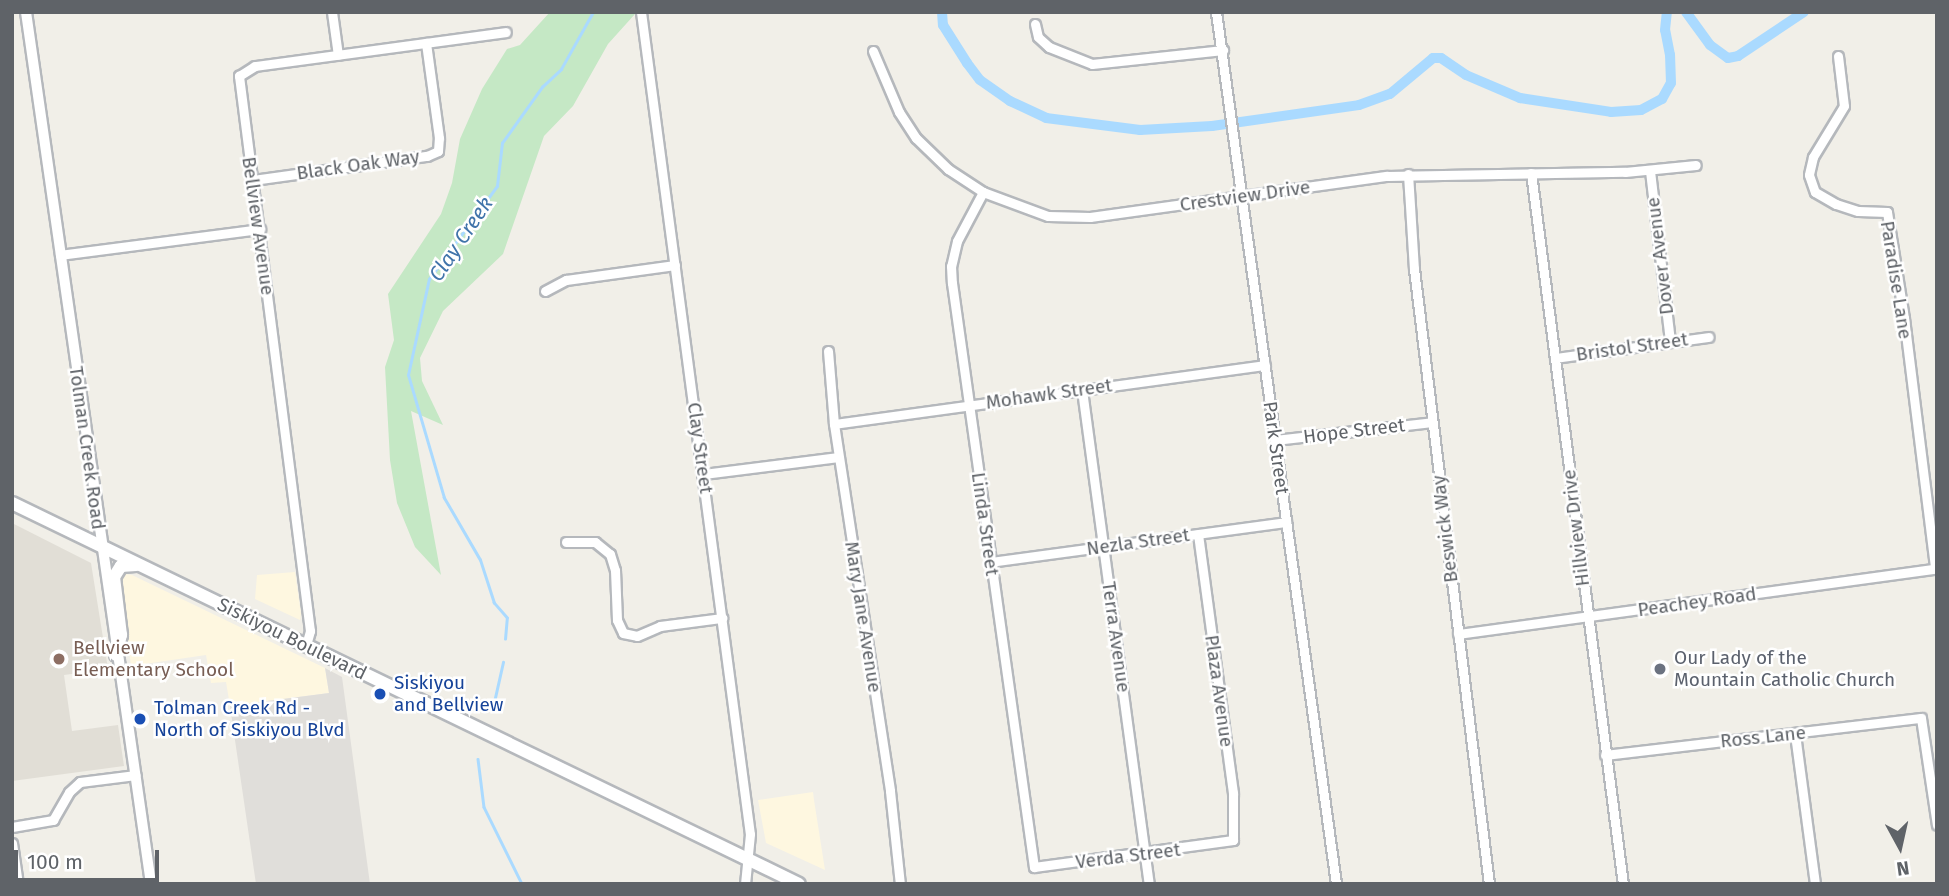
<!DOCTYPE html>
<style>
body{margin:0}
#map{position:relative;width:1949px;height:896px;overflow:hidden;background:#f1efe8;font-family:"Fira Sans",sans-serif}
div>[style]{position:absolute}
.commercial>*{inset:0;background:#fef7e0}
.industrial>*{inset:0;background:#e0deda}
.education>*{inset:0;background:#e1ded6}
.green>*{inset:0;background:#c5e8c5}
.stream>*{height:2.5px;margin:-1.25px;padding:0 1.25px;transform-origin:1.25px;border-radius:1.25px;background:#aadaff}
.canal>*{height:10px;margin:-5px;padding:0 5px;transform-origin:5px;border-radius:5px;background:#aadaff}
.roads{filter:drop-shadow(2px 0 #b5b8bc) drop-shadow(-2px 0 #b5b8bc) drop-shadow(0 2px #b5b8bc) drop-shadow(0 -2px #b5b8bc)}
.minor>*{height:9px;margin:-4.5px;padding:0 4.5px;transform-origin:4.5px;border-radius:4.5px;background:#fff}
.tertiary>*{height:10px;margin:-5px;padding:0 5px;transform-origin:5px;border-radius:5px;background:#fff}
.secondary>*{height:12px;margin:-6px;padding:0 6px;transform-origin:6px;border-radius:6px;background:#fff}
.dots>*{width:19px;height:19px;translate:-50% -50%;box-sizing:border-box;border:4px solid #fff;border-radius:50%}
span{translate:-50% -50%;white-space:nowrap;text-align:center;line-height:1.15;-webkit-text-stroke:5px #fff;paint-order:stroke}
.street-label{font-size:19px;color:#5f6368}
.education-label{font-size:19px;color:#785e54}
.left{translate:0 -50%;text-align:left}
.worship-label{font-size:19px;color:#5b616d}
.transit-label{font-size:19px;color:#164399}
.water-label{font-size:21px;color:#4174aa;font-style:italic}
.frame{position:absolute;inset:0;border:14px solid #5f6368;pointer-events:none}
.north{position:absolute;left:1865px;top:812px;width:70px;height:70px;-webkit-text-stroke:5px #fff;paint-order:stroke;rotate:172deg;font-size:19px;font-weight:700;line-height:28px;text-align:center;color:#5f6368}
.north::after{content:'';display:block;margin:auto;width:24px;height:32px;background:#5f6368;clip-path:polygon(50% 0,100% 100%,50% 72%,0 100%)}
.scale{position:absolute;left:14px;top:850px;width:145px;height:32px;box-sizing:border-box;border:4px solid #5f6368;border-top:0;padding-left:9px;font-size:21px;line-height:24px;white-space:nowrap;color:#5f6368;-webkit-text-stroke:5px #fff;paint-order:stroke}
</style>
<div id="map">
<div class="commercial">
<i style="clip-path:polygon(295px 572px,301px 614px,300px 620px,255px 599px,257px 575px)"></i>
<i style="clip-path:polygon(125px 574px,132px 575px,325px 668px,329px 693px,230px 706px,226px 682px,211px 683px,206px 655px,131px 666px,120px 579px)"></i>
<i style="clip-path:polygon(813px 792px,814px 800px,825px 870px,766px 843px,758px 800px)"></i>
</div>
<div class="industrial">
<i style="clip-path:polygon(325px 668px,342px 677px,370px 884px,256px 884px,230px 706px,329px 693px)"></i>
</div>
<div class="education">
<i style="clip-path:polygon(12px 523px,91px 563px,108px 669px,64px 675px,72px 731px,118px 725px,124px 766px,12px 781px)"></i>
</div>
<div class="green">
<i style="clip-path:polygon(550px 12px,635px 14px,608px 44px,573px 106px,544px 136px,503px 254px,443px 311px,420px 358px,422px 381px,443px 425px,411px 411px,441px 575px,415px 547px,397px 503px,390px 460px,385px 367px,394px 340px,388px 294px,441px 214px,452px 183px,460px 139px,482px 89px,507px 49px,520px 45px)"></i>
</div>
<div class="stream">
<i style="left:505px;top:639px;width:21px;rotate:-85deg"></i>
<i style="left:507px;top:618px;width:20px;rotate:-131deg"></i>
<i style="left:494px;top:603px;width:45px;rotate:-108deg"></i>
<i style="left:480px;top:560px;width:72px;rotate:-120.1deg"></i>
<i style="left:444px;top:498px;width:128px;rotate:-106.3deg"></i>
<i style="left:408px;top:375px;width:98px;rotate:-77.7deg"></i>
<i style="left:429px;top:279px;width:115px;rotate:-53.8deg"></i>
<i style="left:497px;top:186px;width:43px;rotate:-83.4deg"></i>
<i style="left:502px;top:143px;width:69px;rotate:-54.5deg"></i>
<i style="left:542px;top:87px;width:26px;rotate:-43deg"></i>
<i style="left:561px;top:69px;width:65px;rotate:-60.7deg"></i>
<i style="left:492px;top:711px;width:50px;rotate:-77.3deg"></i>
<i style="left:478px;top:759px;width:48px;rotate:82.9deg"></i>
<i style="left:484px;top:807px;width:86px;rotate:63.7deg"></i>
</div>
<div class="canal">
<i style="left:942px;top:12px;width:13px;rotate:86deg"></i>
<i style="left:943px;top:25px;width:45px;rotate:57.7deg"></i>
<i style="left:967px;top:63px;width:21px;rotate:53deg"></i>
<i style="left:980px;top:80px;width:37px;rotate:35deg"></i>
<i style="left:1010px;top:101px;width:40px;rotate:25deg"></i>
<i style="left:1046px;top:118px;width:95px;rotate:7.3deg"></i>
<i style="left:1140px;top:130px;width:72px;rotate:-3.2deg"></i>
<i style="left:1212px;top:126px;width:148px;rotate:-8.1deg"></i>
<i style="left:1359px;top:105px;width:33px;rotate:-20deg"></i>
<i style="left:1390px;top:94px;width:56px;rotate:-39.9deg"></i>
<i style="left:1433px;top:58px;width:8px"></i>
<i style="left:1441px;top:58px;width:30px;rotate:34deg"></i>
<i style="left:1466px;top:75px;width:59px;rotate:23.1deg"></i>
<i style="left:1520px;top:98px;width:92px;rotate:8.7deg"></i>
<i style="left:1611px;top:112px;width:30px;rotate:-4deg"></i>
<i style="left:1641px;top:110px;width:24px;rotate:-28deg"></i>
<i style="left:1662px;top:99px;width:18px;rotate:-61deg"></i>
<i style="left:1671px;top:83px;width:28px;rotate:-92deg"></i>
<i style="left:1670px;top:55px;width:25px;rotate:-101deg"></i>
<i style="left:1665px;top:30px;width:18px;rotate:-84deg"></i>
<i style="left:1686px;top:12px;width:41px;rotate:54deg"></i>
<i style="left:1710px;top:45px;width:22px;rotate:36deg"></i>
<i style="left:1728px;top:58px;width:10px;rotate:-11deg"></i>
<i style="left:1738px;top:56px;width:79px;rotate:-33.7deg"></i>
</div>
<div class="roads">
<div class="minor">
<i style="left:332px;top:12px;width:43px;rotate:82.1deg"></i>
<i style="left:641px;top:12px;width:829px;rotate:82.45deg"></i>
<i style="left:750px;top:834px;width:50px;rotate:95.7deg"></i>
<i style="left:1216px;top:12px;width:880px;rotate:82.16deg"></i>
<i style="left:1035px;top:24px;width:13px;rotate:77deg"></i>
<i style="left:1038px;top:37px;width:15px;rotate:42deg"></i>
<i style="left:1049px;top:47px;width:46px;rotate:21.6deg"></i>
<i style="left:1092px;top:64px;width:132px;rotate:-6.1deg"></i>
<i style="left:873px;top:51px;width:66px;rotate:66.9deg"></i>
<i style="left:899px;top:112px;width:31px;rotate:57deg"></i>
<i style="left:916px;top:138px;width:45px;rotate:44.1deg"></i>
<i style="left:948px;top:169px;width:42px;rotate:33.3deg"></i>
<i style="left:983px;top:192px;width:69px;rotate:20.3deg"></i>
<i style="left:1048px;top:216px;width:42px;rotate:1.4deg"></i>
<i style="left:1090px;top:217px;width:300px;rotate:-7.9deg"></i>
<i style="left:1387px;top:176px;width:238px;rotate:-1deg"></i>
<i style="left:1625px;top:172px;width:71px;rotate:-5.6deg"></i>
<i style="left:1838px;top:56px;width:50px;rotate:83.2deg"></i>
<i style="left:1844px;top:106px;width:60px;rotate:121.3deg"></i>
<i style="left:1813px;top:157px;width:18px;rotate:103deg"></i>
<i style="left:1809px;top:175px;width:18px;rotate:71deg"></i>
<i style="left:1815px;top:192px;width:24px;rotate:30deg"></i>
<i style="left:1836px;top:204px;width:23px;rotate:18deg"></i>
<i style="left:1858px;top:211px;width:29px;rotate:2deg"></i>
<i style="left:1887px;top:212px;width:107px;rotate:80.9deg"></i>
<i style="left:1904px;top:318px;width:252px;rotate:82.9deg"></i>
<i style="left:1650px;top:171px;width:171px;rotate:83.3deg"></i>
<i style="left:1531px;top:173px;width:717px;rotate:82.63deg"></i>
<i style="left:1408px;top:174px;width:95px;rotate:86.4deg"></i>
<i style="left:1414px;top:269px;width:620px;rotate:83.05deg"></i>
<i style="left:253px;top:180px;width:176px;rotate:-7.9deg"></i>
<i style="left:427px;top:156px;width:12px;rotate:-24deg"></i>
<i style="left:438px;top:151px;width:13px;rotate:-86deg"></i>
<i style="left:439px;top:138px;width:96px;rotate:-97.8deg"></i>
<i style="left:983px;top:192px;width:55px;rotate:118deg"></i>
<i style="left:957px;top:241px;width:26px;rotate:103deg"></i>
<i style="left:951px;top:266px;width:17px;rotate:87deg"></i>
<i style="left:952px;top:283px;width:590px;rotate:82.01deg"></i>
<i style="left:1034px;top:867px;width:201px;rotate:-7.7deg"></i>
<i style="left:1233px;top:840px;width:47px;rotate:-90deg"></i>
<i style="left:1233px;top:793px;width:261px;rotate:-97.7deg"></i>
<i style="left:60px;top:255px;width:202px;rotate:-7.4deg"></i>
<i style="left:545px;top:291px;width:24px;rotate:-28deg"></i>
<i style="left:566px;top:280px;width:110px;rotate:-7.8deg"></i>
<i style="left:828px;top:351px;width:73px;rotate:85.3deg"></i>
<i style="left:834px;top:424px;width:371px;rotate:81.3deg"></i>
<i style="left:890px;top:791px;width:94px;rotate:83.9deg"></i>
<i style="left:1555px;top:358px;width:155px;rotate:-7.8deg"></i>
<i style="left:1082px;top:390px;width:499px;rotate:82.3deg"></i>
<i style="left:834px;top:424px;width:435px;rotate:-7.8deg"></i>
<i style="left:1275px;top:440px;width:158px;rotate:-6.5deg"></i>
<i style="left:704px;top:474px;width:135px;rotate:-7.2deg"></i>
<i style="left:566px;top:542px;width:29px"></i>
<i style="left:595px;top:542px;width:19px;rotate:39deg"></i>
<i style="left:610px;top:554px;width:17px;rotate:73deg"></i>
<i style="left:615px;top:570px;width:50px;rotate:87.7deg"></i>
<i style="left:617px;top:620px;width:14px;rotate:65deg"></i>
<i style="left:623px;top:633px;width:14px;rotate:12deg"></i>
<i style="left:637px;top:636px;width:25px;rotate:-23deg"></i>
<i style="left:660px;top:626px;width:63px;rotate:-7.4deg"></i>
<i style="left:990px;top:562px;width:299px;rotate:-7.7deg"></i>
<i style="left:1458px;top:634px;width:484px;rotate:-7.8deg"></i>
<i style="left:306px;top:645px;width:15px;rotate:-74deg"></i>
<i style="left:310px;top:631px;width:560px;rotate:-97.29deg"></i>
<i style="left:239px;top:76px;width:19px;rotate:-32deg"></i>
<i style="left:255px;top:66px;width:253px;rotate:-7.7deg"></i>
<i style="left:1795px;top:734px;width:151px;rotate:82.4deg"></i>
<i style="left:1605px;top:755px;width:318px;rotate:-6.7deg"></i>
<i style="left:1921px;top:718px;width:108px;rotate:81.5deg"></i>
<i style="left:12px;top:827px;width:42px;rotate:-9.7deg"></i>
<i style="left:53px;top:820px;width:32px;rotate:-60deg"></i>
<i style="left:69px;top:792px;width:15px;rotate:-42deg"></i>
<i style="left:80px;top:782px;width:56px;rotate:-7.1deg"></i>
<i style="left:12px;top:843px;width:41px;rotate:81.7deg"></i>
</div>
<div class="tertiary">
<i style="left:26px;top:12px;width:881px;rotate:81.84deg"></i>
</div>
<div class="secondary">
<i style="left:12px;top:503px;width:874px;rotate:25.83deg"></i>
<i style="left:116px;top:655px;width:21px;rotate:-76deg"></i>
<i style="left:121px;top:635px;width:58px;rotate:-96.9deg"></i>
<i style="left:114px;top:577px;width:13px;rotate:-58deg"></i>
<i style="left:121px;top:566px;width:15px;rotate:-4deg"></i>
</div>
</div>
<div class="dots">
<i style="left:59px;top:659px;background:#8d6e63"></i>
<i style="left:1660px;top:669px;background:#6b7280"></i>
<i style="left:380px;top:694px;background:#1a4fb4"></i>
<i style="left:140px;top:719px;background:#1a4fb4"></i>
</div>
<div class="street-label">
<span style="left:358px;top:165px;rotate:-8deg">Black Oak Way</span>
<span style="left:1245px;top:196px;rotate:-8deg">Crestview Drive</span>
<span style="left:258px;top:226px;rotate:82deg">Bellview Avenue</span>
<span style="left:1660px;top:256px;rotate:-97deg">Dover Avenue</span>
<span style="left:1896px;top:280px;rotate:81deg">Paradise Lane</span>
<span style="left:1632px;top:347px;rotate:-8deg">Bristol Street</span>
<span style="left:1049px;top:394px;rotate:-8deg">Mohawk Street</span>
<span style="left:1354px;top:431px;rotate:-7deg">Hope Street</span>
<span style="left:87px;top:448px;rotate:82deg">Tolman Creek Road</span>
<span style="left:700px;top:448px;rotate:82deg">Clay Street</span>
<span style="left:1276px;top:448px;rotate:82deg">Park Street</span>
<span style="left:985px;top:524px;rotate:82deg">Linda Street</span>
<span style="left:1576px;top:528px;rotate:-97deg">Hillview Drive</span>
<span style="left:1445px;top:529px;rotate:-97deg">Beswick Way</span>
<span style="left:1138px;top:542px;rotate:-8deg">Nezla Street</span>
<span style="left:1697px;top:602px;rotate:-8deg">Peachey Road</span>
<span style="left:863px;top:617px;rotate:81deg">Mary Jane Avenue</span>
<span style="left:1116px;top:637px;rotate:82deg">Terra Avenue</span>
<span style="left:292px;top:639px;rotate:26deg">Siskiyou Boulevard</span>
<span style="left:1219px;top:691px;rotate:82deg">Plaza Avenue</span>
<span style="left:1763px;top:737px;rotate:-6deg">Ross Lane</span>
<span style="left:1128px;top:856px;rotate:-7deg">Verda Street</span>
</div>
<div class="education-label">
<span class="left" style="left:73px;top:659px">Bellview<br>Elementary School</span>
</div>
<div class="worship-label">
<span class="left" style="left:1674px;top:669px">Our Lady of the<br>Mountain Catholic Church</span>
</div>
<div class="transit-label">
<span class="left" style="left:394px;top:694px">Siskiyou<br>and Bellview</span>
<span class="left" style="left:154px;top:719px">Tolman Creek Rd -<br>North of Siskiyou Blvd</span>
</div>
<div class="water-label">
<span style="left:461px;top:239px;rotate:-56deg">Clay Creek</span>
</div>
<div class="frame"></div>
<div class="north">N</div>
<div class="scale">100 m</div>
</div>
